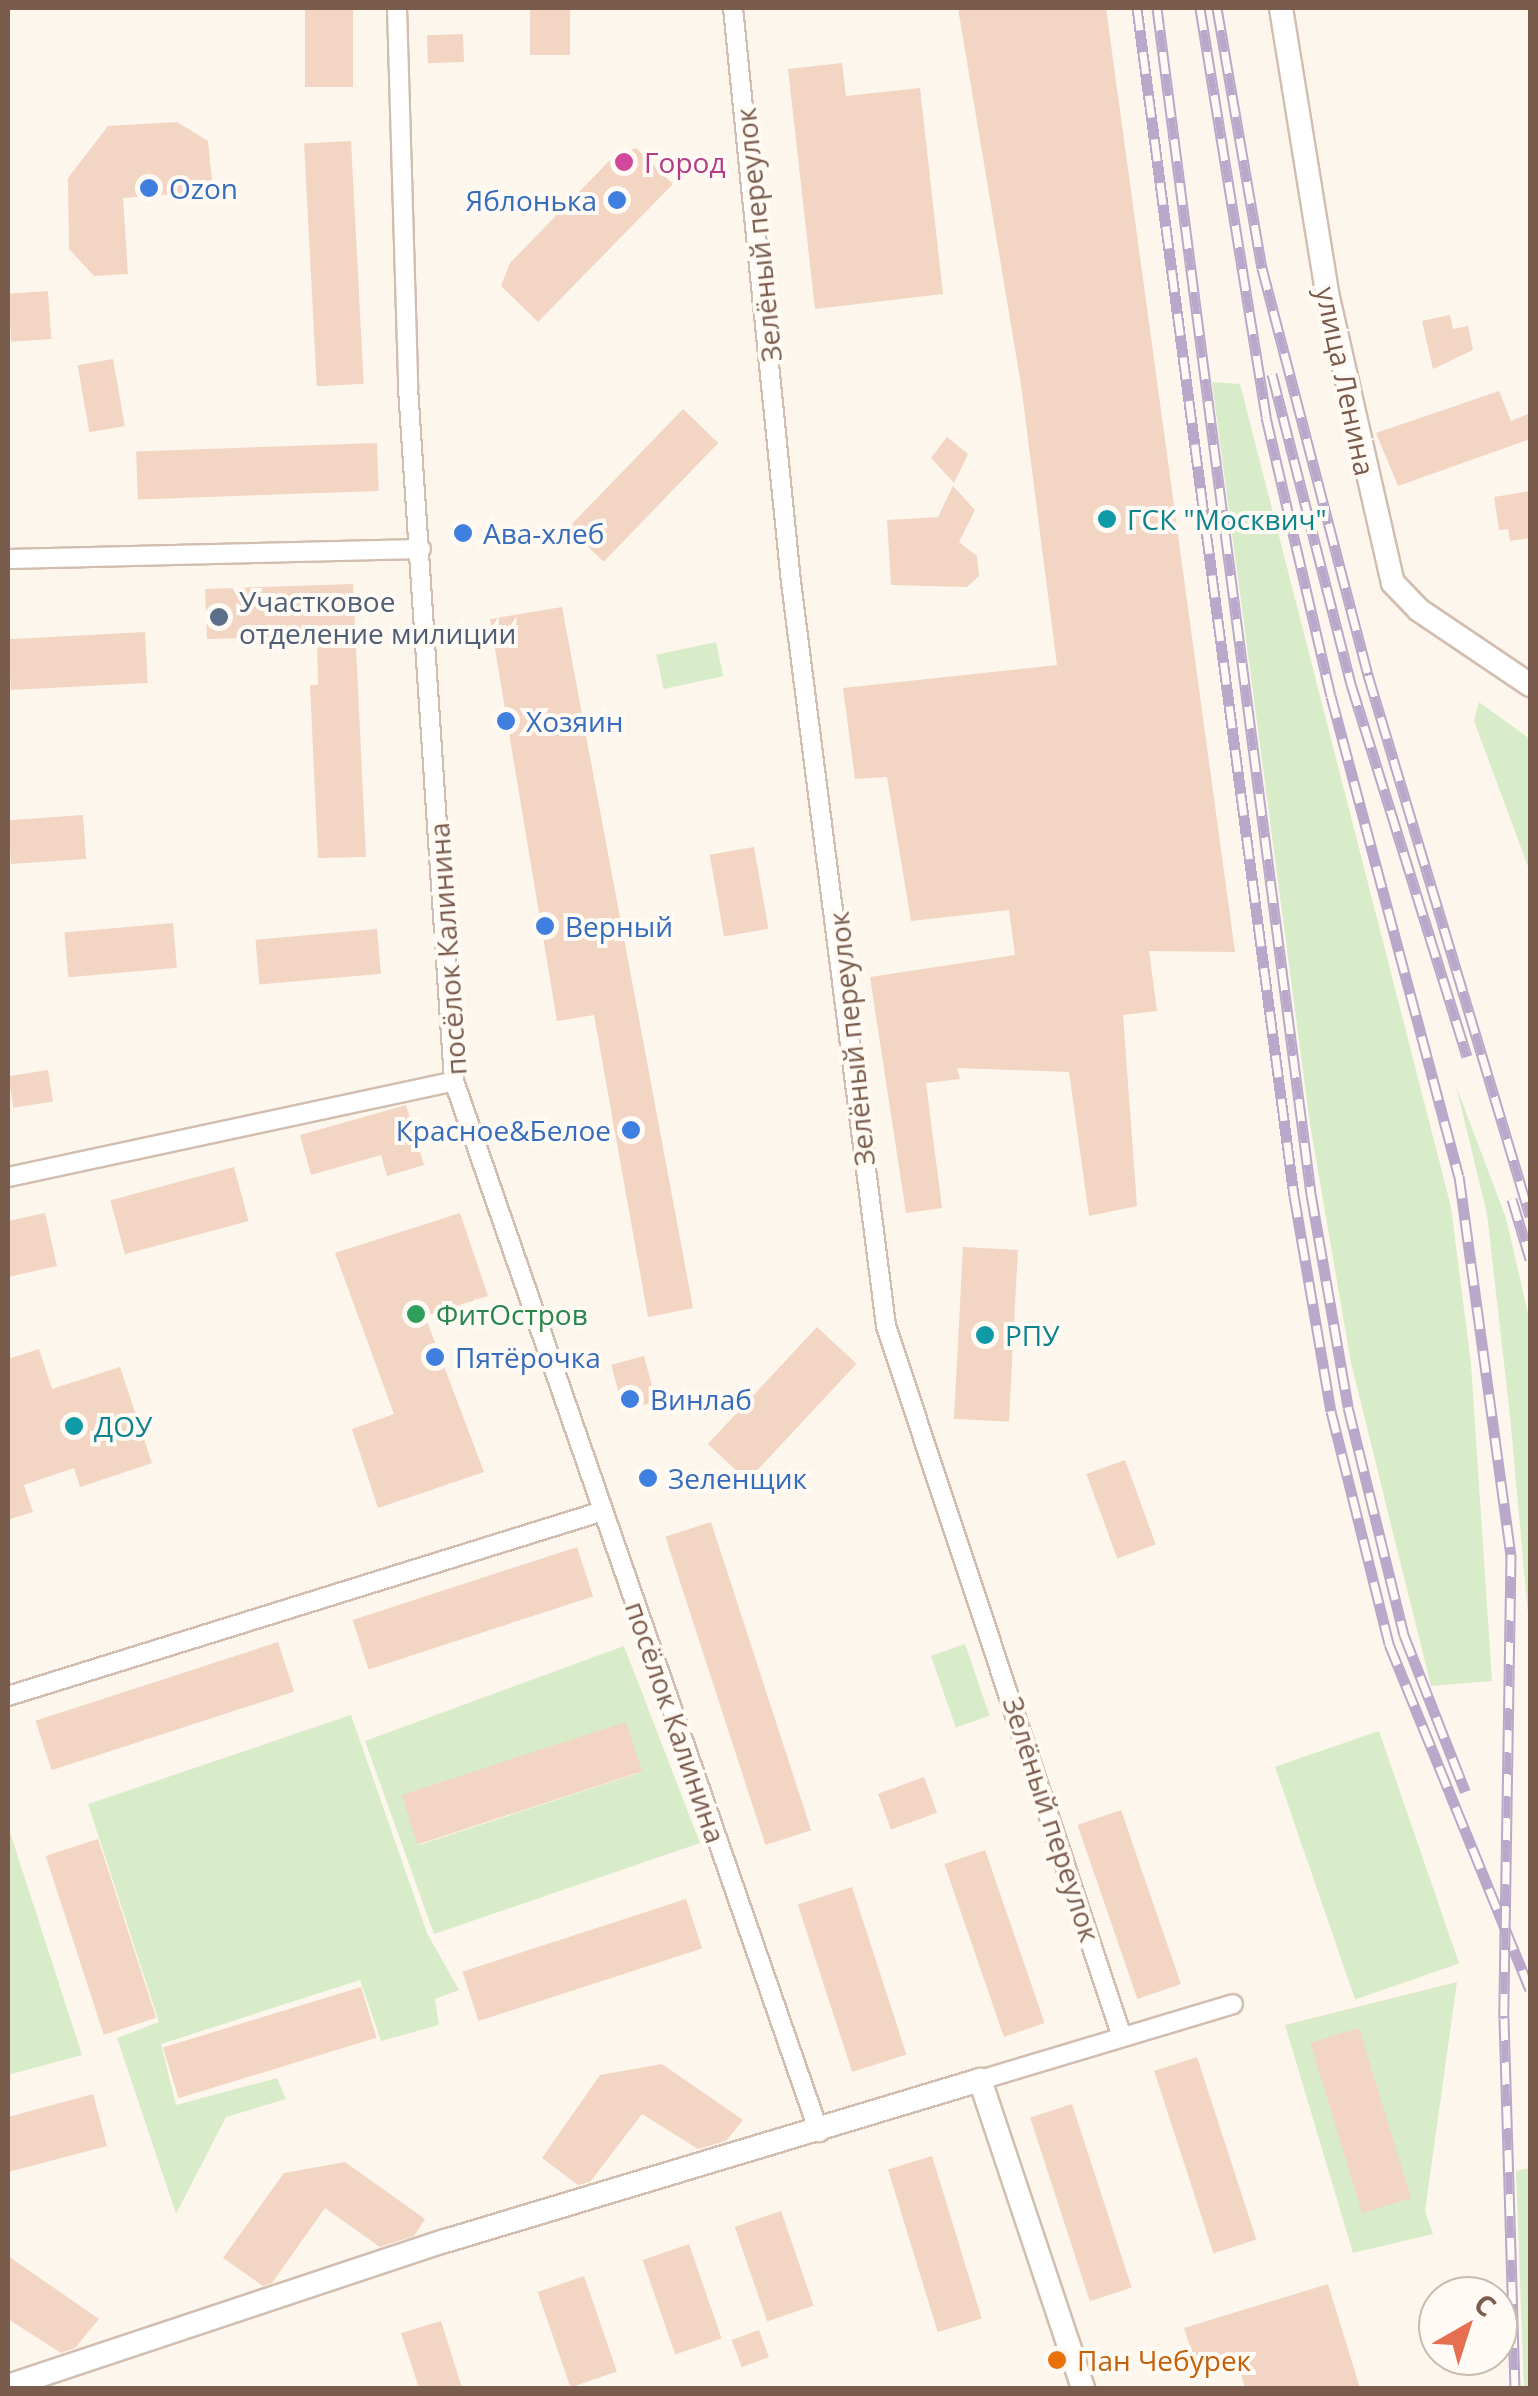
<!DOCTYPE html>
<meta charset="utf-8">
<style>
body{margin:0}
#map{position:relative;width:1538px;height:2396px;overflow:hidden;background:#fdf6ec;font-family:"Open Sans",sans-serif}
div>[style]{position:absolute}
.green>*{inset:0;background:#d8ecc9;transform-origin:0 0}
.building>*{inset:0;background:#f3d5c3;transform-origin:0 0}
.roads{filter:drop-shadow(2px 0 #d1beb0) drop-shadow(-2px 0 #d1beb0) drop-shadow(0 2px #d1beb0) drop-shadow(0 -2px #d1beb0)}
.minor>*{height:18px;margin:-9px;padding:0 9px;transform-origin:9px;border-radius:9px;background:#fff}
.tertiary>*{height:22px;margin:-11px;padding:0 11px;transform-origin:11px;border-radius:11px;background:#fff}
.rail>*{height:11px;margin-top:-5.5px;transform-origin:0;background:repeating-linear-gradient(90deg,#fffaf3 0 22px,#b9a8c9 0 44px);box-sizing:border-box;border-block:2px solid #b9a8c9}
.dots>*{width:28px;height:28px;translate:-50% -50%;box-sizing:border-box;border:5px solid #fffaf3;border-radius:50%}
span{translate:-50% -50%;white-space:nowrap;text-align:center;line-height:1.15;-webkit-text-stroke:8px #fffaf3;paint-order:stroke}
.hotel-label{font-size:28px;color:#b23c85}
.left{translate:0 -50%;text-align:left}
.shop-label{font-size:28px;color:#366cbe}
.right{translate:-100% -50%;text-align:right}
.street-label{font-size:28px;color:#7a5c4d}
.culture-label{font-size:28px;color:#0d838f}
.service-label{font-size:28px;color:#4e5e75}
.leisure-label{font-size:28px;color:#27864d}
.food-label{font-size:28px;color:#c56008}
.frame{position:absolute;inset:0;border:10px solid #7a5c4d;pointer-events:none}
.north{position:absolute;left:1418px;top:2276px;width:100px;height:100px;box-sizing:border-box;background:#fffaf3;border:2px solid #cabbb1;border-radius:50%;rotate:39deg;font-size:28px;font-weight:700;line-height:40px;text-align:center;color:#7a5c4d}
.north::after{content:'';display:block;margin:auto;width:35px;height:45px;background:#e76f51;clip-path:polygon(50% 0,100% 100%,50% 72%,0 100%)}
</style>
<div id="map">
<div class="green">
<i style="clip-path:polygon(1212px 382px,1240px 384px,1451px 1207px,1471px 1364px,1492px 1681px,1431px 1686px,1351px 1363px,1310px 1124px)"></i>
<i style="left:716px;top:642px;width:35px;height:61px;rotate:78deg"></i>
<i style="clip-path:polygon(1479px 702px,1530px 739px,1530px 872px,1474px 721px)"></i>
<i style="clip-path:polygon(1456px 1086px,1506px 1218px,1530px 1322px,1530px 1830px,1530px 1637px,1510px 1416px,1487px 1214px)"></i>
<i style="left:965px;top:1644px;width:76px;height:36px;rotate:71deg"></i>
<i style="clip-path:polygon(evenodd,624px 1646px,700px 1843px,434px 1934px,365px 1741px,624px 1646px,642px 1772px,419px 1845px,402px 1796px,403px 1795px,642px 1772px)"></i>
<i style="clip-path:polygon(351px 1715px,427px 1933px,459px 1990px,435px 1999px,439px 2025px,381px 2041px,360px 1980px,161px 2044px,176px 2105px,277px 2078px,286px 2099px,226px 2117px,176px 2214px,117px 2038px,159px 2022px,88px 1804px)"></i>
<i style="left:1379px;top:1731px;width:246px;height:110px;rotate:71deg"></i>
<i style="clip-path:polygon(8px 1826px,82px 2055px,8px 2075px)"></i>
<i style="clip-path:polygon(1457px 1982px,1425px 2211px,1433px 2234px,1353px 2253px,1285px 2025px)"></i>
<i style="clip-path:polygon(1530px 2168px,1530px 2388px,1524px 2388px,1516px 2171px)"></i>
</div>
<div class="building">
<i style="left:305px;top:8px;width:48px;height:79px"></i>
<i style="left:530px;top:8px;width:40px;height:47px"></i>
<i style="clip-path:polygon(958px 8px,1106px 8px,1235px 952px,1149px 951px,1157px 1011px,1123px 1015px,1137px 1206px,1089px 1216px,1069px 1072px,957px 1068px,960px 1079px,926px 1083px,942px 1208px,906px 1213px,870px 977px,1015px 955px,1009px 910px,911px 921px,887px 777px,855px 779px,843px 688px,1057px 665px,1021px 385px)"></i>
<i style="left:463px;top:34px;width:28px;height:36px;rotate:88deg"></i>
<i style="clip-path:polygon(842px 63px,846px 96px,920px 88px,943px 294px,815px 309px,788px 69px)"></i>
<i style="clip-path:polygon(177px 122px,208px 141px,213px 191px,123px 198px,128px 274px,94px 276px,69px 249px,68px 178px,108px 126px)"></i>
<i style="left:351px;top:141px;width:243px;height:47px;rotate:87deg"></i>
<i style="clip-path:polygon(636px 148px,673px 184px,538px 322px,501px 286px,510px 263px,613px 157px)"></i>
<i style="left:48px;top:291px;width:48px;height:40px;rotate:86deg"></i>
<i style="clip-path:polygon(1450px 315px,1453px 329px,1468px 326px,1473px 350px,1433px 369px,1422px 321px)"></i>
<i style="left:113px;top:359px;width:68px;height:36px;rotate:80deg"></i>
<i style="clip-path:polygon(1499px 391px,1511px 421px,1530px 413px,1530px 439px,1398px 486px,1376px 433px)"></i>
<i style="left:683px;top:409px;width:49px;height:165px;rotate:44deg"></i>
<i style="clip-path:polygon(947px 437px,968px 454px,954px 483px,931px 458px)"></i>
<i style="left:377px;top:443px;width:48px;height:241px;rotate:88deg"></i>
<i style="clip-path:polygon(953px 486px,975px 510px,959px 542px,977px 556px,979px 576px,967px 587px,891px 585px,887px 520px,938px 517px)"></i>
<i style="clip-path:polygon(1530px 491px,1530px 538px,1510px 541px,1508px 529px,1499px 530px,1494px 497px)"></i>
<i style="clip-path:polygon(353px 584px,366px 857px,318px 858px,310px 685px,318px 685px,317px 636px,207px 639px,205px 589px)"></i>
<i style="clip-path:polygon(562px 607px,693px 1308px,648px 1317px,594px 1015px,557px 1021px,490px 619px)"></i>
<i style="left:145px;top:632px;width:51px;height:137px;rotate:87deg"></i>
<i style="left:83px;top:815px;width:44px;height:75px;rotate:86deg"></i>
<i style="left:754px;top:847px;width:83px;height:45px;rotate:80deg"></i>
<i style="left:173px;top:923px;width:45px;height:109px;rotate:85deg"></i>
<i style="left:377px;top:929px;width:45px;height:122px;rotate:85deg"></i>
<i style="left:48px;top:1070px;width:32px;height:40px;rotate:81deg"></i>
<i style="clip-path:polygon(406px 1105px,424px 1165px,387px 1176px,381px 1155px,311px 1175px,300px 1135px)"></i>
<i style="left:234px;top:1167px;width:56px;height:128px;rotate:75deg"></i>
<i style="clip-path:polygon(45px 1213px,57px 1266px,8px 1277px,8px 1221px)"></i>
<i style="clip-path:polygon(460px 1213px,488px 1296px,425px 1316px,484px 1472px,378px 1508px,352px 1429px,394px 1414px,335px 1253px)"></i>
<i style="left:963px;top:1247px;width:55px;height:172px;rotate:3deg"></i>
<i style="left:817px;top:1327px;width:54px;height:160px;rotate:43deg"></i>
<i style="clip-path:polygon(39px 1349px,52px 1389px,120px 1367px,152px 1463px,80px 1487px,74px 1468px,24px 1485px,33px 1512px,8px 1520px,8px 1359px)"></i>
<i style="left:644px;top:1356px;width:47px;height:34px;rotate:75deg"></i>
<i style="left:1125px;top:1460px;width:90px;height:41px;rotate:70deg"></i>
<i style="left:711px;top:1522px;width:324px;height:48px;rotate:72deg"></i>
<i style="left:577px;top:1547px;width:52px;height:236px;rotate:72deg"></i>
<i style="left:278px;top:1642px;width:52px;height:255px;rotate:72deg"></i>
<i style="left:626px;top:1722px;width:52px;height:236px;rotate:72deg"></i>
<i style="left:924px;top:1777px;width:38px;height:49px;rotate:70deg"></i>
<i style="left:1121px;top:1810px;width:184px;height:46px;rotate:71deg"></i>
<i style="left:98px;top:1839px;width:188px;height:55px;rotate:72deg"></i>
<i style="left:985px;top:1850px;width:183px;height:43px;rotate:71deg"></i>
<i style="left:852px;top:1887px;width:176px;height:57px;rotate:72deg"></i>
<i style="left:686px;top:1899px;width:52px;height:235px;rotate:72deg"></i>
<i style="left:361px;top:1987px;width:53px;height:207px;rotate:73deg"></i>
<i style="left:1359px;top:2028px;width:178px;height:51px;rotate:73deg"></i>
<i style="left:1197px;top:2057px;width:192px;height:45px;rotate:72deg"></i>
<i style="clip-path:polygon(662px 2064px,743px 2120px,726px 2141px,698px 2149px,642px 2114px,590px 2182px,578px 2185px,542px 2158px,600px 2075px)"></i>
<i style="clip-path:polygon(93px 2094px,107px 2146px,8px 2172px,8px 2117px)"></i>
<i style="left:1072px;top:2104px;width:193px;height:44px;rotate:72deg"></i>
<i style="left:932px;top:2156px;width:170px;height:46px;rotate:73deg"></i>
<i style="clip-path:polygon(345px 2162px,425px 2219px,414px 2236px,380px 2247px,325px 2208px,272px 2283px,263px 2286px,223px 2258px,284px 2173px)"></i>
<i style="left:781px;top:2211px;width:100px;height:49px;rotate:71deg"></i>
<i style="left:689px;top:2244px;width:100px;height:49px;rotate:71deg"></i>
<i style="clip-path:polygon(8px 2256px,99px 2319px,75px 2348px,61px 2353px,8px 2319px)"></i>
<i style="left:584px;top:2276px;width:101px;height:49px;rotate:71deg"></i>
<i style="clip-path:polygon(1328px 2284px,1360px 2388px,1245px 2388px,1236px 2358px,1197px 2370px,1184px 2328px)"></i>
<i style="clip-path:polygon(441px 2321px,462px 2388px,419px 2388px,401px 2333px)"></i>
<i style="left:759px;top:2330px;width:29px;height:29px;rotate:70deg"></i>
</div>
<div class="roads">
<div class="minor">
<i style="left:397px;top:8px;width:380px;rotate:88.3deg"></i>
<i style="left:408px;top:388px;width:695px;rotate:86.2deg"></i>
<i style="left:454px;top:1081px;width:1113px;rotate:70.85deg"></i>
<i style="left:733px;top:8px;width:577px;rotate:84.23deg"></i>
<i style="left:791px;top:582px;width:750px;rotate:82.72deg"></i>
<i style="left:886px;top:1326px;width:749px;rotate:71.64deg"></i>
<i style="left:8px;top:559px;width:413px;rotate:-1.4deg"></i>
<i style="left:8px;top:1177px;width:456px;rotate:-12.1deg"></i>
<i style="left:8px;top:1696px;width:623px;rotate:-17.27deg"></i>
<i style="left:980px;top:2080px;width:264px;rotate:-16.7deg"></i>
</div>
<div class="tertiary">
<i style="left:1281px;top:8px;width:289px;rotate:80.8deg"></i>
<i style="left:1327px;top:293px;width:297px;rotate:77.2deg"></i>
<i style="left:1393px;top:583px;width:37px;rotate:46deg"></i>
<i style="left:1419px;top:610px;width:134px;rotate:34deg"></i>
<i style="left:8px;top:2386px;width:460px;rotate:-18.4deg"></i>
<i style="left:445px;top:2241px;width:559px;rotate:-16.75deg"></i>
<i style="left:980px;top:2080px;width:325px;rotate:71.5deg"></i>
</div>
</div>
<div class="rail">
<i style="left:1137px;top:8px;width:1197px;rotate:82.47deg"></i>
<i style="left:1294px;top:1195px;width:219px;rotate:80.3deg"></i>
<i style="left:1331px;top:1411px;width:240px;rotate:76deg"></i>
<i style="left:1389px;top:1644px;width:373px;rotate:67.8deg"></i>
<i style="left:1157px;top:8px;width:1196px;rotate:82.6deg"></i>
<i style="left:1311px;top:1194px;width:216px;rotate:80.1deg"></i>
<i style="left:1348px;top:1407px;width:235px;rotate:76.2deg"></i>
<i style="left:1404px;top:1635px;width:168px;rotate:68.6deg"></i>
<i style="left:1200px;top:8px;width:414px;rotate:80.8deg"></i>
<i style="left:1266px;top:417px;width:286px;rotate:76.9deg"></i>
<i style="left:1331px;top:696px;width:497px;rotate:75.1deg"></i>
<i style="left:1459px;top:1176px;width:382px;rotate:82.2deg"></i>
<i style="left:1511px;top:1554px;width:464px;rotate:90.9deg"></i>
<i style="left:1504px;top:2018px;width:370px;rotate:88.3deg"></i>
<i style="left:1217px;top:8px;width:264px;rotate:80.2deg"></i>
<i style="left:1262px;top:268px;width:421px;rotate:75.4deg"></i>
<i style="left:1368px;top:675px;width:565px;rotate:73.33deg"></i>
<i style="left:1272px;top:374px;width:320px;rotate:75.7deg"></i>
<i style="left:1351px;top:684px;width:390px;rotate:72.7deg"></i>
<i style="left:1512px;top:1199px;width:63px;rotate:73.3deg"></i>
</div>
<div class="dots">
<i style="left:624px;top:162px;background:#d1479c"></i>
<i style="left:149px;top:188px;background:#3f7fe0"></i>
<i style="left:617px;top:200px;background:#3f7fe0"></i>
<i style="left:1107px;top:519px;background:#0f9aa8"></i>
<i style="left:463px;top:533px;background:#3f7fe0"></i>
<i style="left:219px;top:617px;background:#5c6f8a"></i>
<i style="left:506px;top:721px;background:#3f7fe0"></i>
<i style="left:545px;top:926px;background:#3f7fe0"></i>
<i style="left:631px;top:1130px;background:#3f7fe0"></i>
<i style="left:416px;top:1314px;background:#2e9e5b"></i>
<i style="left:985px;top:1335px;background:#0f9aa8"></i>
<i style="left:435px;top:1357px;background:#3f7fe0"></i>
<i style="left:630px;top:1399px;background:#3f7fe0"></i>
<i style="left:74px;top:1426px;background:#0f9aa8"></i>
<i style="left:648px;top:1478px;background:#3f7fe0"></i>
<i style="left:1057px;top:2360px;background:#e8710a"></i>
</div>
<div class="hotel-label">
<span class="left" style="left:644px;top:162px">Город</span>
</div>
<div class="shop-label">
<span class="left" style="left:169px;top:188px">Ozon</span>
<span class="right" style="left:597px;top:200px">Яблонька</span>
<span class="left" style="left:483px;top:533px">Ава-хлеб</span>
<span class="left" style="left:526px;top:721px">Хозяин</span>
<span class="left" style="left:565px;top:926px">Верный</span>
<span class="right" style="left:611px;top:1130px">Красное&amp;Белое</span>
<span class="left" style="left:455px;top:1357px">Пятёрочка</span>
<span class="left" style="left:650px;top:1399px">Винлаб</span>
<span class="left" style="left:668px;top:1478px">Зеленщик</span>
</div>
<div class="street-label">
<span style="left:758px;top:235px;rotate:-96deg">Зелёный переулок</span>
<span style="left:1346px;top:381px;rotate:78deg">улица Ленина</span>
<span style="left:447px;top:949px;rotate:-94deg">посёлок Калинина</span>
<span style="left:851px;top:1039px;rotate:-96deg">Зелёный переулок</span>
<span style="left:676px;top:1722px;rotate:71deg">посёлок Калинина</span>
<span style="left:1052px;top:1819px;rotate:72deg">Зелёный переулок</span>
</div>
<div class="culture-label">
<span class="left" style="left:1127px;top:519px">ГСК "Москвич"</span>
<span class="left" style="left:1005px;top:1335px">РПУ</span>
<span class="left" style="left:94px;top:1426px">ДОУ</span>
</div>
<div class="service-label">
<span class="left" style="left:239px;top:617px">Участковое<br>отделение милиции</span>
</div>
<div class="leisure-label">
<span class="left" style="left:436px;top:1314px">ФитОстров</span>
</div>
<div class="food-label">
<span class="left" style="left:1077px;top:2360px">Пан Чебурек</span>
</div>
<div class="frame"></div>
<div class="north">С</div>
</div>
